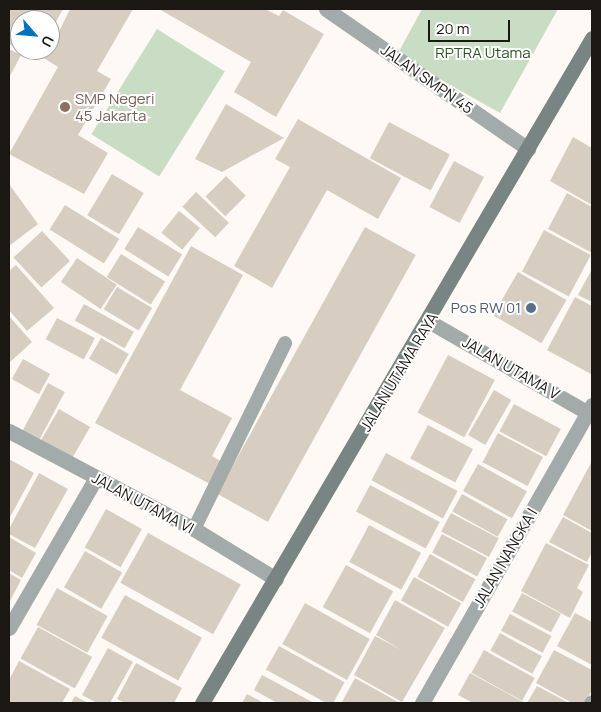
<!DOCTYPE html>
<style>
body{margin:0}
#map{position:relative;width:601px;height:712px;overflow:hidden;background:#fef9f5;font-family:Manrope,sans-serif}
div>[style]{position:absolute}
.green>*{inset:0;background:#c9ddc4;transform-origin:0 0}
.building>*{inset:0;background:#d7cec1;transform-origin:0 0}
.service>*{height:14px;margin:-7px;padding:0 7px;transform-origin:7px;border-radius:7px;background:#a3abaa}
.minor>*{height:15px;margin:-7.5px;padding:0 7.5px;transform-origin:7.5px;border-radius:7.5px;background:#a3abaa}
.secondary>*{height:15px;margin:-7.5px;padding:0 7.5px;transform-origin:7.5px;border-radius:7.5px;background:#798583}
.dots>*{width:14px;height:14px;translate:-50% -50%;box-sizing:border-box;border:2px solid #fff;border-radius:50%}
span{translate:-50% -50%;white-space:nowrap;text-align:center;line-height:1.15;-webkit-text-stroke:4px #fff;paint-order:stroke}
.park-label{font-size:15px;color:#2d5423}
.street-label{font-size:15px;color:#1b1713}
.education-label{font-size:15px;color:#785e54}
.left{translate:0 -50%;text-align:left}
.service-label{font-size:15px;color:#4e5e75}
.right{translate:-100% -50%;text-align:right}
.frame{position:absolute;inset:0;border:10px solid #1b1713;pointer-events:none}
.north{position:absolute;left:10px;top:10px;width:50px;height:50px;box-sizing:border-box;background:#fff;border:1px solid #a4a2a1;border-radius:50%;rotate:117deg;font-size:14px;font-weight:700;line-height:20px;text-align:center;color:#1b1713}
.north::after{content:'';display:block;margin:auto;width:18px;height:22px;background:#0071bc;clip-path:polygon(50% 0,100% 100%,50% 72%,0 100%)}
.scale{position:absolute;left:428px;top:20px;width:82px;height:22px;box-sizing:border-box;border:2px solid #1b1713;border-top:0;padding-left:6px;font-size:15px;line-height:18px;white-space:nowrap;color:#1b1713;-webkit-text-stroke:4px #fff;paint-order:stroke}
</style>
<div id="map">
<div class="green">
<i style="clip-path:polygon(422px 9px,558px 9px,500px 113px,397px 55px)"></i>
<i style="left:157px;top:29px;width:80px;height:124px;rotate:32deg"></i>
</div>
<div class="building">
<i style="clip-path:polygon(9px 9px,63px 9px,50px 32px,50px 20px,20px 20px,20px 50px,40px 50px,35px 58px,9px 44px)"></i>
<i style="clip-path:polygon(70px 9px,133px 9px,97px 71px,111px 79px,78px 135px,108px 153px,84px 194px,9px 154px,58px 67px,42px 57px,50px 50px)"></i>
<i style="clip-path:polygon(159px 9px,265px 9px,279px 16px,283px 10px,324px 34px,276px 117px,234px 92px,251px 62px)"></i>
<i style="clip-path:polygon(9px 49px,21px 55px,9px 78px)"></i>
<i style="clip-path:polygon(226px 104px,284px 138px,222px 172px,195px 159px)"></i>
<i style="clip-path:polygon(298px 119px,401px 178px,378px 219px,327px 190px,272px 288px,234px 266px,290px 167px,275px 159px)"></i>
<i style="left:389px;top:122px;width:69px;height:41px;rotate:28deg"></i>
<i style="clip-path:polygon(573px 137px,592px 148px,592px 205px,550px 181px)"></i>
<i style="left:454px;top:161px;width:34px;height:52px;rotate:28deg"></i>
<i style="left:112px;top:174px;width:37px;height:48px;rotate:31deg"></i>
<i style="left:226px;top:176px;width:28px;height:29px;rotate:45deg"></i>
<i style="clip-path:polygon(9px 184px,38px 224px,9px 246px)"></i>
<i style="left:196px;top:192px;width:45px;height:20px;rotate:43deg"></i>
<i style="clip-path:polygon(567px 193px,592px 207px,592px 253px,548px 229px)"></i>
<i style="left:65px;top:205px;width:64px;height:29px;rotate:32deg"></i>
<i style="left:179px;top:211px;width:27px;height:28px;rotate:39deg"></i>
<i style="left:138px;top:227px;width:52px;height:26px;rotate:32deg"></i>
<i style="left:365px;top:227px;width:58px;height:305px;rotate:29deg"></i>
<i style="left:544px;top:230px;width:53px;height:47px;rotate:28deg"></i>
<i style="left:42px;top:231px;width:41px;height:39px;rotate:47deg"></i>
<i style="clip-path:polygon(191px 246px,243px 275px,180px 390px,232px 418px,212px 456px,222px 462px,210px 484px,95px 423px)"></i>
<i style="left:121px;top:254px;width:52px;height:27px;rotate:32deg"></i>
<i style="left:77px;top:258px;width:48px;height:29px;rotate:34deg"></i>
<i style="clip-path:polygon(16px 265px,54px 308px,27px 331px,9px 310px,9px 271px)"></i>
<i style="clip-path:polygon(592px 269px,592px 302px,578px 295px)"></i>
<i style="left:518px;top:272px;width:56px;height:50px;rotate:30deg"></i>
<i style="left:117px;top:287px;width:41px;height:26px;rotate:31deg"></i>
<i style="clip-path:polygon(575px 297px,592px 306px,591px 374px,547px 350px)"></i>
<i style="left:84px;top:304px;width:57px;height:19px;rotate:29deg"></i>
<i style="clip-path:polygon(9px 316px,32px 342px,9px 363px)"></i>
<i style="left:57px;top:318px;width:43px;height:24px;rotate:28deg"></i>
<i style="left:101px;top:338px;width:32px;height:24px;rotate:30deg"></i>
<i style="left:448px;top:355px;width:53px;height:65px;rotate:28deg"></i>
<i style="left:23px;top:359px;width:31px;height:23px;rotate:29deg"></i>
<i style="left:48px;top:383px;width:19px;height:57px;rotate:28deg"></i>
<i style="left:494px;top:390px;width:20px;height:52px;rotate:30deg"></i>
<i style="left:514px;top:404px;width:53px;height:31px;rotate:28deg"></i>
<i style="left:59px;top:409px;width:36px;height:37px;rotate:30deg"></i>
<i style="left:428px;top:425px;width:51px;height:38px;rotate:28deg"></i>
<i style="left:498px;top:433px;width:51px;height:33px;rotate:28deg"></i>
<i style="left:386px;top:453px;width:81px;height:31px;rotate:28deg"></i>
<i style="clip-path:polygon(9px 459px,34px 473px,9px 519px)"></i>
<i style="clip-path:polygon(592px 461px,592px 531px,563px 515px)"></i>
<i style="left:478px;top:464px;width:56px;height:31px;rotate:29deg"></i>
<i style="clip-path:polygon(39px 473px,68px 489px,35px 548px,9px 534px,9px 529px)"></i>
<i style="left:370px;top:485px;width:79px;height:30px;rotate:28deg"></i>
<i style="left:462px;top:494px;width:52px;height:20px;rotate:29deg"></i>
<i style="left:106px;top:509px;width:41px;height:44px;rotate:29deg"></i>
<i style="left:451px;top:513px;width:54px;height:21px;rotate:28deg"></i>
<i style="clip-path:polygon(563px 517px,592px 533px,592px 552px,587px 562px,549px 542px)"></i>
<i style="left:369px;top:525px;width:59px;height:42px;rotate:28deg"></i>
<i style="left:148px;top:533px;width:106px;height:57px;rotate:29deg"></i>
<i style="left:442px;top:534px;width:51px;height:21px;rotate:28deg"></i>
<i style="clip-path:polygon(9px 537px,36px 553px,22px 578px,9px 570px)"></i>
<i style="clip-path:polygon(546px 543px,589px 565px,577px 588px,583px 592px,570px 618px,521px 591px)"></i>
<i style="left:85px;top:551px;width:43px;height:42px;rotate:30deg"></i>
<i style="left:430px;top:554px;width:52px;height:26px;rotate:29deg"></i>
<i style="left:346px;top:565px;width:54px;height:48px;rotate:29deg"></i>
<i style="clip-path:polygon(9px 573px,21px 580px,9px 603px)"></i>
<i style="left:414px;top:577px;width:54px;height:27px;rotate:29deg"></i>
<i style="left:57px;top:588px;width:58px;height:42px;rotate:29deg"></i>
<i style="left:522px;top:593px;width:44px;height:21px;rotate:28deg"></i>
<i style="left:125px;top:595px;width:88px;height:49px;rotate:29deg"></i>
<i style="clip-path:polygon(395px 600px,445px 628px,402px 702px,354px 675px,375px 636px,402px 650px,376px 635px)"></i>
<i style="left:305px;top:603px;width:74px;height:47px;rotate:29deg"></i>
<i style="clip-path:polygon(575px 613px,592px 622px,592px 665px,557px 646px)"></i>
<i style="left:510px;top:614px;width:47px;height:19px;rotate:28deg"></i>
<i style="left:38px;top:627px;width:62px;height:36px;rotate:29deg"></i>
<i style="left:500px;top:633px;width:48px;height:20px;rotate:29deg"></i>
<i style="left:279px;top:646px;width:75px;height:27px;rotate:29deg"></i>
<i style="clip-path:polygon(108px 648px,133px 662px,110px 703px,97px 703px,82px 695px)"></i>
<i style="left:484px;top:650px;width:58px;height:26px;rotate:29deg"></i>
<i style="clip-path:polygon(554px 650px,592px 670px,592px 690px,585px 703px,572px 703px,536px 683px)"></i>
<i style="clip-path:polygon(19px 661px,70px 689px,62px 703px,9px 703px,9px 680px)"></i>
<i style="clip-path:polygon(136px 663px,182px 688px,174px 703px,125px 703px,117px 699px)"></i>
<i style="clip-path:polygon(470px 673px,525px 703px,473px 703px,458px 695px)"></i>
<i style="clip-path:polygon(262px 675px,314px 703px,277px 703px,254px 690px)"></i>
<i style="clip-path:polygon(355px 678px,400px 703px,342px 702px)"></i>
<i style="clip-path:polygon(537px 686px,569px 703px,527px 703px)"></i>
<i style="clip-path:polygon(247px 694px,264px 703px,242px 703px)"></i>
<i style="clip-path:polygon(75px 696px,88px 703px,71px 703px)"></i>
</div>
<div class="service">
<i style="left:194px;top:529px;width:207px;rotate:-63.9deg"></i>
</div>
<div class="minor">
<i style="left:326px;top:9px;width:246px;rotate:34.7deg"></i>
<i style="left:430px;top:322px;width:187px;rotate:29.9deg"></i>
<i style="left:9px;top:431px;width:209px;rotate:27.9deg"></i>
<i style="left:194px;top:529px;width:96px;rotate:31.4deg"></i>
<i style="left:9px;top:628px;width:173px;rotate:-59.9deg"></i>
<i style="left:422px;top:703px;width:343px;rotate:-60.3deg"></i>
<i style="left:591px;top:703px;width:1px;rotate:-45deg"></i>
</div>
<div class="secondary">
<i style="left:202px;top:703px;width:771px;rotate:-59.61deg"></i>
</div>
<div class="dots">
<i style="left:65px;top:107px;background:#8d6e63"></i>
<i style="left:531px;top:308px;background:#5c6f8a"></i>
</div>
<div class="park-label">
<span style="left:483px;top:53px">RPTRA Utama</span>
</div>
<div class="street-label">
<span style="left:427px;top:79px;rotate:35deg">JALAN SMPN 45</span>
<span style="left:511px;top:368px;rotate:30deg">JALAN UTAMA V</span>
<span style="left:399px;top:372px;rotate:-59deg">JALAN UTAMA RAYA</span>
<span style="left:143px;top:503px;rotate:28deg">JALAN UTAMA VI</span>
<span style="left:505px;top:558px;rotate:-60deg">JALAN NANGKA I</span>
</div>
<div class="education-label">
<span class="left" style="left:75px;top:107px">SMP Negeri<br>45 Jakarta</span>
</div>
<div class="service-label">
<span class="right" style="left:521px;top:308px">Pos RW 01</span>
</div>
<div class="frame"></div>
<div class="north">U</div>
<div class="scale">20 m</div>
</div>
